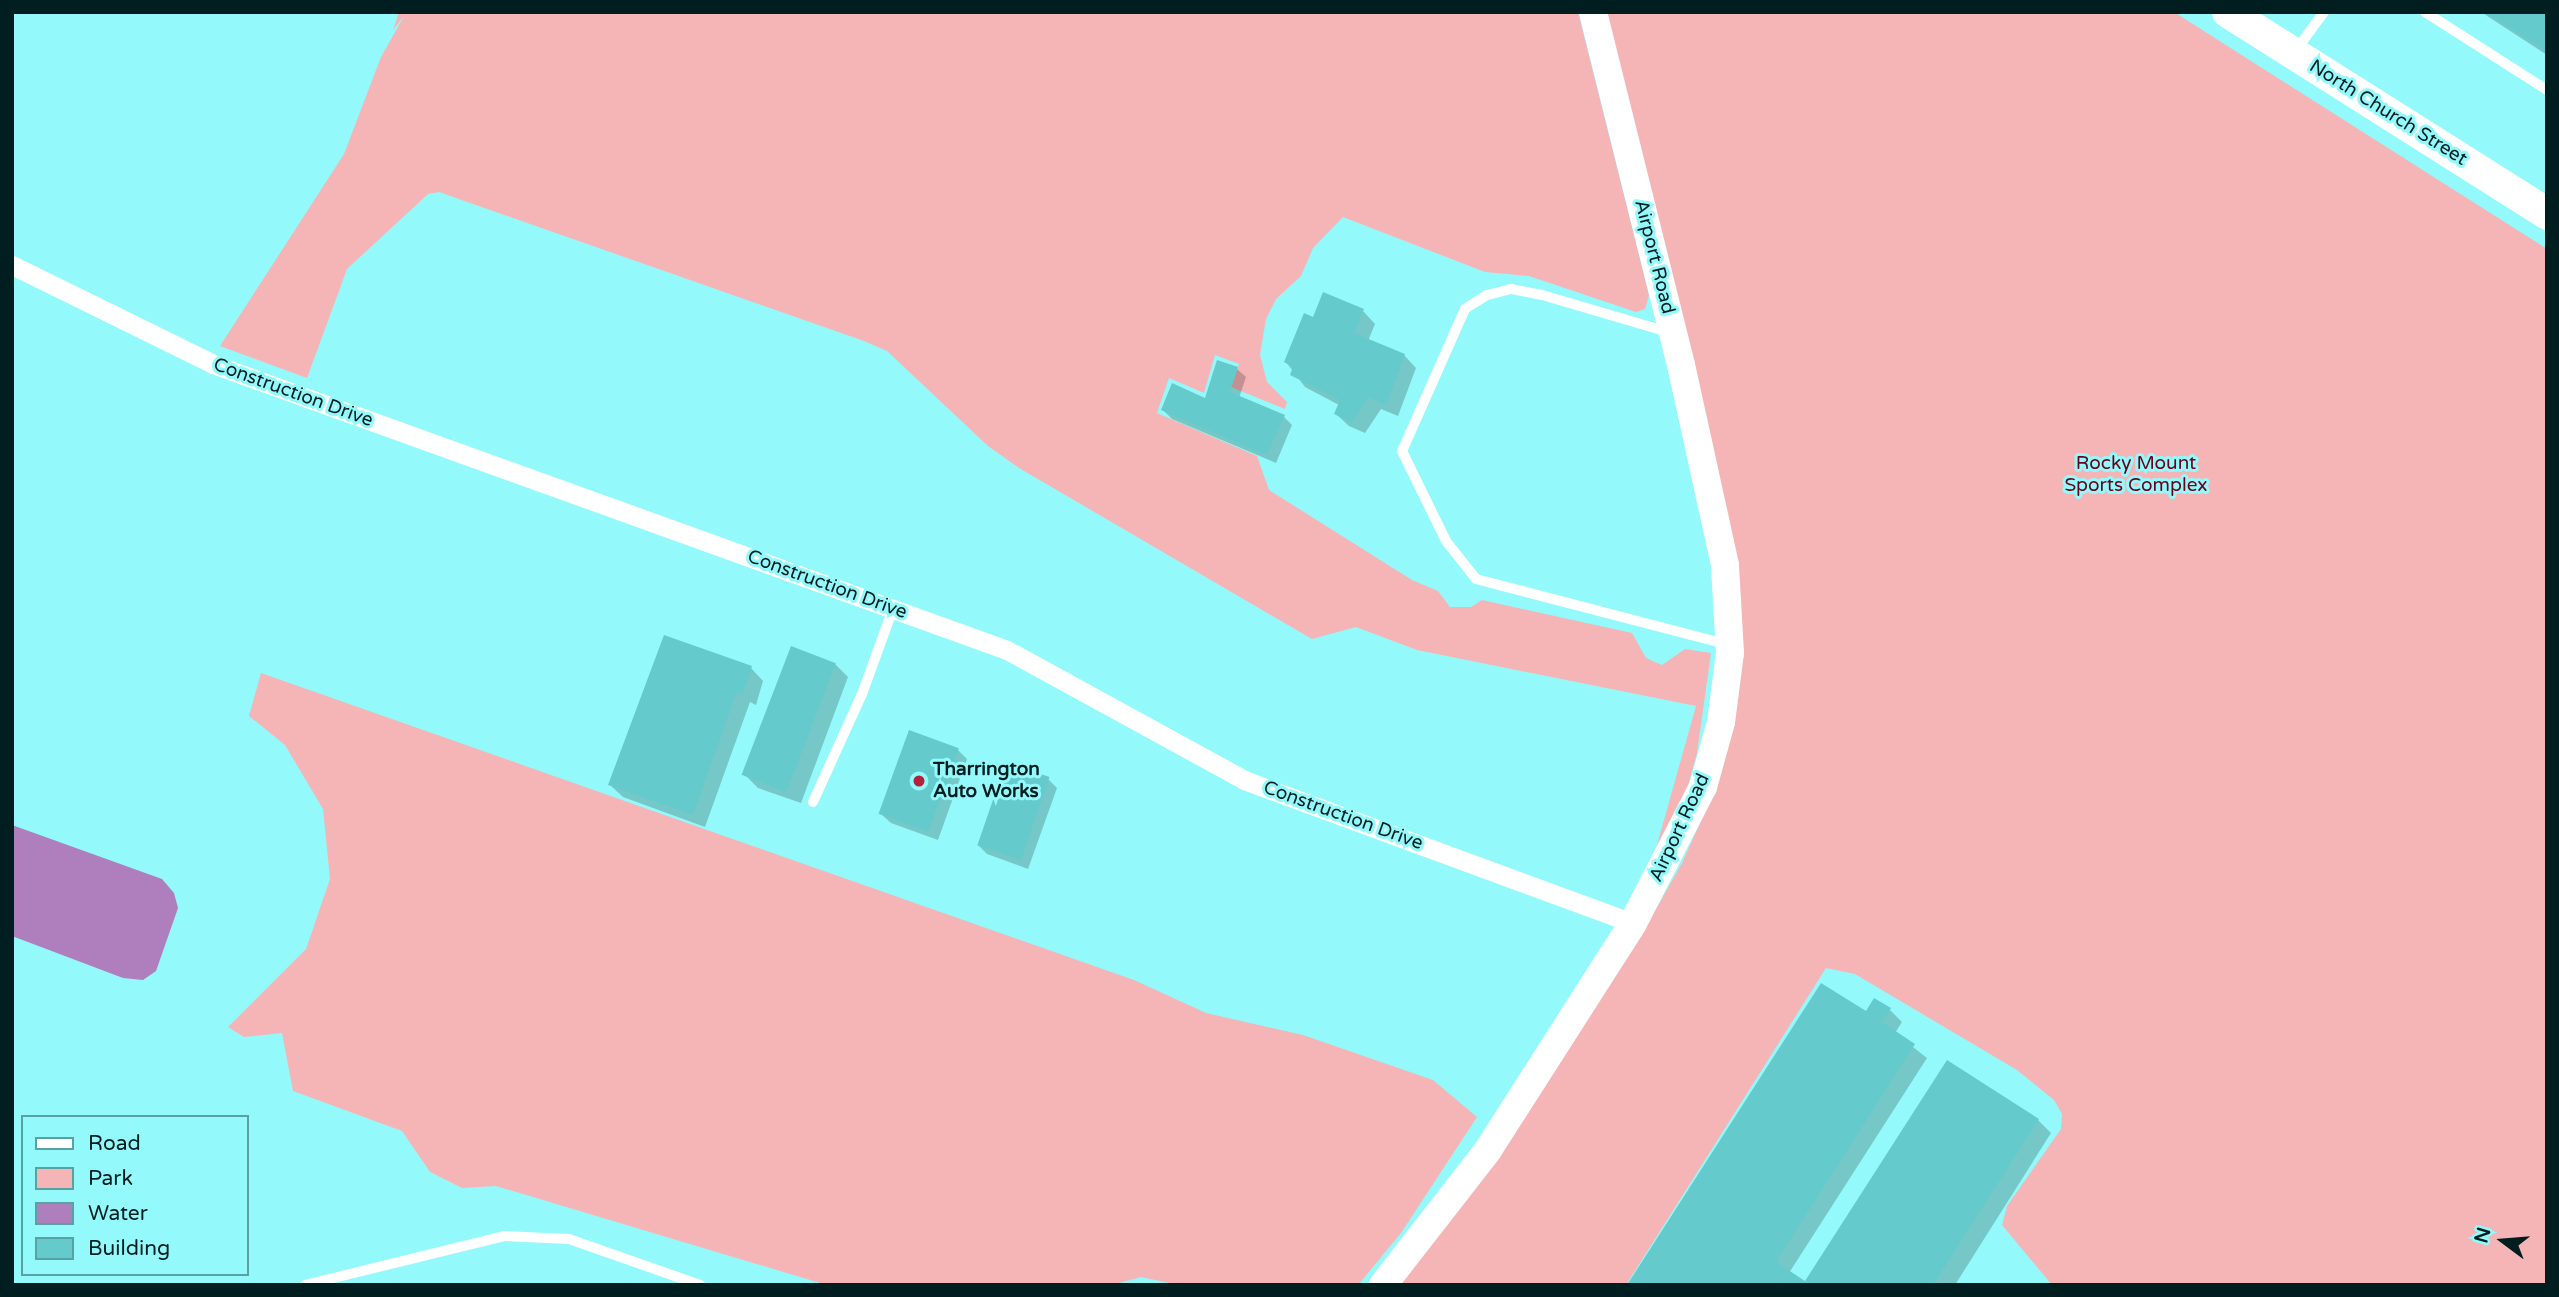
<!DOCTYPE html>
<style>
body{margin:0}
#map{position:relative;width:2559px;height:1297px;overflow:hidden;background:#94f9fb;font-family:"Varela Round",sans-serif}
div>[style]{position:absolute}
.green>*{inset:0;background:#f5b5b6}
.water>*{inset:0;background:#ae7ebd}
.shadow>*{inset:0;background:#0003}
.building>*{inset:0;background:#65cacc;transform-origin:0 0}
.lane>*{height:10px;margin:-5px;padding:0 5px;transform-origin:5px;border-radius:5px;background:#fff}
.street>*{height:19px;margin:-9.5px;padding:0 9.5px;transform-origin:9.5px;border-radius:9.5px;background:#fff}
.secondary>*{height:28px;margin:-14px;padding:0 14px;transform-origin:14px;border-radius:14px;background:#fff}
.primary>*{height:32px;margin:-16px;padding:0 16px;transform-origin:16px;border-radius:16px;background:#fff}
.dots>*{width:19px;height:19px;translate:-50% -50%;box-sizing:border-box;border:4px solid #94f9fb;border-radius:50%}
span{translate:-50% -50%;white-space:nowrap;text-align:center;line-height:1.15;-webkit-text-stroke:6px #94f9fb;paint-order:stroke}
.street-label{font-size:19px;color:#001e20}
.park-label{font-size:19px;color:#6b001a}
.poi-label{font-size:19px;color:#001e20;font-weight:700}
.left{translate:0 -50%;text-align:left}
.frame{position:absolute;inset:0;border:14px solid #001e20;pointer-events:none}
.legend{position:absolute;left:21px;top:1115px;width:228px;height:161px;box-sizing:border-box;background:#94f9fb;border:2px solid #59a1a3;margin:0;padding:9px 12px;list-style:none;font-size:21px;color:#001e20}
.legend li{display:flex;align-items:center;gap:14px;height:35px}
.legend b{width:35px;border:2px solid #59a1a3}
.north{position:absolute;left:2468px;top:1206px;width:70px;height:70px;-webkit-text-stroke:5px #94f9fb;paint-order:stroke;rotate:286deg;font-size:19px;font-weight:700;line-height:28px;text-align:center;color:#001e20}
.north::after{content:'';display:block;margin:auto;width:24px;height:32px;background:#001e20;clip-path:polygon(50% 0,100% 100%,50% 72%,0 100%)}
</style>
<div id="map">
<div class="green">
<i style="clip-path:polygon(399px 12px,1578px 12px,1649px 295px,1645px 309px,1636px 312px,1529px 276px,1485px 272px,1343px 217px,1313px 248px,1301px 276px,1276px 299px,1266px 319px,1260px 355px,1267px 382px,1287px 402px,1285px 409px,1231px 387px,1239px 364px,1215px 355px,1204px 393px,1169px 378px,1157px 413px,1257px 456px,1269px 490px,1412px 580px,1438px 591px,1450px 607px,1471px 607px,1482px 600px,1632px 633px,1646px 658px,1662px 665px,1685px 649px,1711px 653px,1697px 753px,1685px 796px,1655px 852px,1696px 706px,1417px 650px,1356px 627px,1312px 639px,1019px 468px,988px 446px,887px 351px,864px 341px,439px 192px,428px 194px,347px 269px,307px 378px,220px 346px,344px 154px,381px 57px,404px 16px,393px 30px)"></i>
<i style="clip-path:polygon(1605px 12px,2174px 12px,2547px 249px,2547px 1285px,2052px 1285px,2002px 1225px,2007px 1206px,2061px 1129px,2062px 1114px,2054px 1100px,2017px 1070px,1855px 974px,1826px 968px,1626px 1285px,1398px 1285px,1635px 946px,1682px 863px,1710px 801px,1736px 688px)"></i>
<i style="clip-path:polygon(261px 673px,1134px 980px,1206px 1013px,1303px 1035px,1433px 1080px,1477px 1117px,1401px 1233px,1358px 1285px,1179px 1285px,1141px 1277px,1112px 1285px,827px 1285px,496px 1186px,462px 1188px,430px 1172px,402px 1131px,293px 1091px,282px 1033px,244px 1037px,228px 1027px,306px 949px,330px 879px,323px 809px,285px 745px,249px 716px)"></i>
</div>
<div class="water">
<i style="clip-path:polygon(12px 825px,162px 879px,174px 893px,178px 908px,156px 971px,143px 980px,123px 978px,12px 936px)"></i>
</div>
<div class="shadow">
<i style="clip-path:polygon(2481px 12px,2547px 12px,2547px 55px)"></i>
<i style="clip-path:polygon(1363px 311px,1375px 324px,1368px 341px,1404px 355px,1416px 368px,1398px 416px,1381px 409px,1365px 433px,1349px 426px,1336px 414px,1339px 405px,1305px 387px,1286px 362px,1314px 319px)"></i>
<i style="clip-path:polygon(1237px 369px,1246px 377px,1239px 398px,1284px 417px,1292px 425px,1276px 463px,1172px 419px,1163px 410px,1206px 400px)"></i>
<i style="clip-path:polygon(835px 664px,848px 677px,801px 803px,758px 788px,745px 775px)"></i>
<i style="clip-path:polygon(751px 668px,763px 681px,756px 705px,750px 702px,705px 827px,623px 797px,610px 785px)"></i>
<i style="clip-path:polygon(958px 750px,967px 759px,938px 840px,891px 823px,881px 814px)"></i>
<i style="clip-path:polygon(1048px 779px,1057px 788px,1028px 869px,987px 854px,978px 845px)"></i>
<i style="clip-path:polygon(1890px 1010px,1902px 1022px,1895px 1033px,1927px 1058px,1789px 1273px,1805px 1283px,2038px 1120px,2051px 1133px,1955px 1285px,1630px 1285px,1866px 1014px)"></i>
</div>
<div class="building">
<i style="clip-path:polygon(2485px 12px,2547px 12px,2547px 52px)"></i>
<i style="clip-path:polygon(1323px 292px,1364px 309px,1354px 333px,1405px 354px,1386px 405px,1368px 397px,1352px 422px,1334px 414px,1340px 400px,1290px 375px,1293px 367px,1284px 362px,1304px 313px,1313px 317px)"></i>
<i style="clip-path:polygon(1217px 360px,1238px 367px,1230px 392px,1285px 415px,1267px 455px,1161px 410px,1172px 383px,1205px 398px)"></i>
<i style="clip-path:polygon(664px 635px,752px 666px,743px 694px,737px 691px,693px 815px,608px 785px)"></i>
<i style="left:791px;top:646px;width:48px;height:138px;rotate:21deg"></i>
<i style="left:909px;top:730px;width:53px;height:89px;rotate:20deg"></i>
<i style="left:1006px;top:762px;width:46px;height:88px;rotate:19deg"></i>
<i style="clip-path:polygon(1821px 983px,1866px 1011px,1874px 998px,1891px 1008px,1882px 1022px,1915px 1044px,1776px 1262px,1805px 1281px,1947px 1060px,2039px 1119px,1933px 1285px,1627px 1285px)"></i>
</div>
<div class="lane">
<i style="left:2425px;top:12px;width:145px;rotate:32.6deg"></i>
<i style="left:2296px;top:50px;width:47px;rotate:-53.6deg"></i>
<i style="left:1668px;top:332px;width:131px;rotate:-163.6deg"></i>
<i style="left:1542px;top:295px;width:32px;rotate:-169deg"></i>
<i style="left:1511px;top:289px;width:25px;rotate:166deg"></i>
<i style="left:1487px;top:295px;width:26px;rotate:148deg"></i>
<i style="left:1465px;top:309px;width:155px;rotate:113.9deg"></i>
<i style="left:1402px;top:451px;width:100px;rotate:63.9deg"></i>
<i style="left:1446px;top:541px;width:48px;rotate:51.7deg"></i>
<i style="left:1476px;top:579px;width:258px;rotate:14.6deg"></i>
<i style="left:813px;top:802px;width:119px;rotate:-65.6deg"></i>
<i style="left:862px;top:694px;width:90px;rotate:-70deg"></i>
<i style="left:305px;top:1285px;width:205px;rotate:-13.8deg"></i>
<i style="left:504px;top:1236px;width:65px;rotate:2.6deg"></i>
<i style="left:569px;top:1239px;width:139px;rotate:19.3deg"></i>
</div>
<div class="street">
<i style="left:12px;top:265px;width:224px;rotate:26.2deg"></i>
<i style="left:213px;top:364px;width:844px;rotate:19.81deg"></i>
<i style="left:1007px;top:650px;width:270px;rotate:28.7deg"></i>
<i style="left:1244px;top:780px;width:414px;rotate:20.2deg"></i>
</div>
<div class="secondary">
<i style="left:1383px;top:1285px;width:171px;rotate:-52.1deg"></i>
<i style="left:1488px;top:1150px;width:269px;rotate:-57.4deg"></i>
<i style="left:1633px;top:923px;width:153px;rotate:-62.8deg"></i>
<i style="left:1703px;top:787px;width:67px;rotate:-74.5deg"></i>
<i style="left:1721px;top:722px;width:70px;rotate:-82.6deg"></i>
<i style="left:1730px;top:653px;width:88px;rotate:-93.3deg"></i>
<i style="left:1725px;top:565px;width:205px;rotate:-102.4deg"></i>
<i style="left:1681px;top:365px;width:364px;rotate:-104deg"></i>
</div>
<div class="primary">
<i style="left:2228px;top:12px;width:378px;rotate:32.3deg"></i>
</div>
<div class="dots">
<i style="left:919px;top:781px;background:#b4213b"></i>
</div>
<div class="street-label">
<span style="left:2388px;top:113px;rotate:32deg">North Church Street</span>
<span style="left:1654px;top:257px;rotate:76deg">Airport Road</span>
<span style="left:293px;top:393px;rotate:20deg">Construction Drive</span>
<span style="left:827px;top:585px;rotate:20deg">Construction Drive</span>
<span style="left:1343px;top:816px;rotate:20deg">Construction Drive</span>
<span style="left:1680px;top:828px;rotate:-65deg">Airport Road</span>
</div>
<div class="park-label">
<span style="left:2136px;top:475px">Rocky Mount<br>Sports Complex</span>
</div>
<div class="poi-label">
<span class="left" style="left:933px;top:781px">Tharrington<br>Auto Works</span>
</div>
<div class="frame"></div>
<ul class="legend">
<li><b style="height:9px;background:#fff"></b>Road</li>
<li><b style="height:19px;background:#f5b5b6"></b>Park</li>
<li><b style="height:19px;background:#ae7ebd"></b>Water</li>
<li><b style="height:19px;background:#65cacc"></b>Building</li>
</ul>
<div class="north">N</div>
</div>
